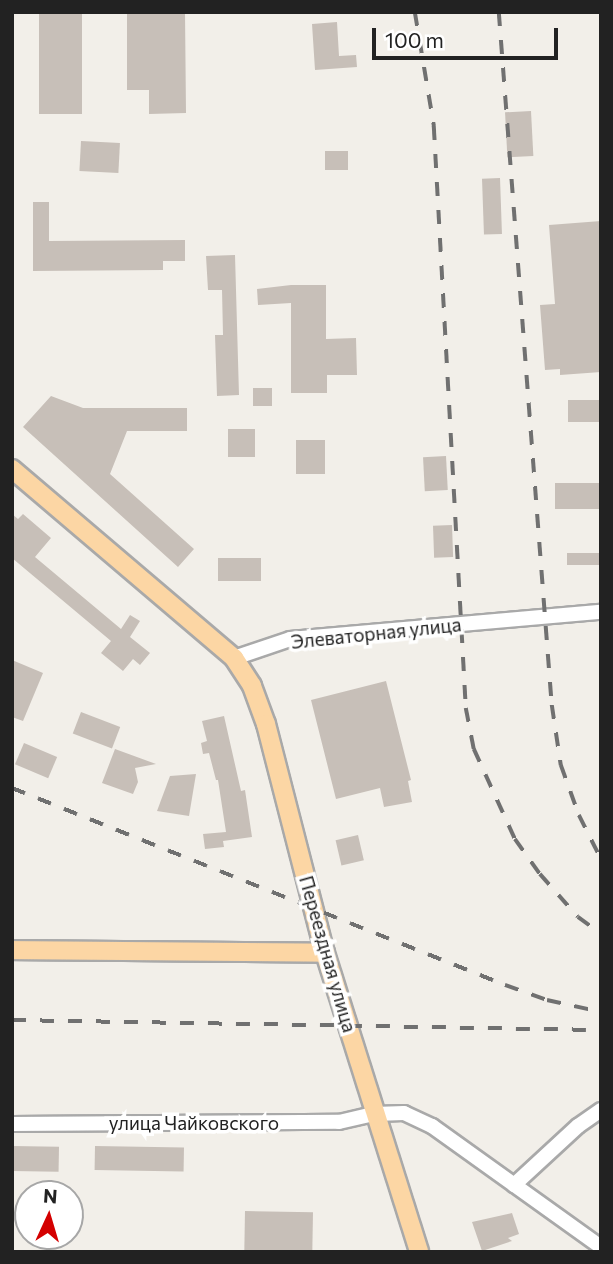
<!DOCTYPE html>
<meta charset="utf-8">
<style>
body{margin:0}
#map{position:relative;width:613px;height:1264px;overflow:hidden;background:#f2efe9;font-family:Commissioner,sans-serif}
div>[style]{position:absolute}
.building>*{inset:0;background:#c7bfb8;transform-origin:0 0}
.roads{filter:drop-shadow(2px 0 #a9a9a9) drop-shadow(-2px 0 #a9a9a9) drop-shadow(0 2px #a9a9a9) drop-shadow(0 -2px #a9a9a9)}
.minor>*{height:14px;margin:-7px;padding:0 7px;transform-origin:7px;border-radius:7px;background:#fff}
.major>*{height:18px;margin:-9px;padding:0 9px;transform-origin:9px;border-radius:9px;background:#fcd6a4}
.rail>*{height:3.5px;margin-top:-1.75px;transform-origin:0;background:repeating-linear-gradient(90deg,#707070 0 14px,transparent 0 28px)}
span{translate:-50% -50%;white-space:nowrap;text-align:center;line-height:1.15;-webkit-text-stroke:7px #fff;paint-order:stroke}
.street-label{font-size:19px;color:#222}
.frame{position:absolute;inset:0;border:14px solid #222;pointer-events:none}
.north{position:absolute;left:14px;top:1180px;width:70px;height:70px;box-sizing:border-box;background:#fff;border:2px solid #a7a7a7;border-radius:50%;rotate:4deg;font-size:19px;font-weight:700;line-height:28px;text-align:center;color:#222}
.north::after{content:'';display:block;margin:auto;width:24px;height:32px;background:#d40000;clip-path:polygon(50% 0,100% 100%,50% 72%,0 100%)}
.scale{position:absolute;left:372px;top:28px;width:186px;height:32px;box-sizing:border-box;border:4px solid #222;border-top:0;padding-left:9px;font-size:21px;line-height:24px;white-space:nowrap;color:#222;-webkit-text-stroke:5px #fff;paint-order:stroke}
</style>
<div id="map">
<div class="building">
<i style="left:39px;top:12px;width:43px;height:102px"></i>
<i style="clip-path:polygon(127px 12px,185px 12px,186px 113px,149px 114px,149px 90px,127px 90px)"></i>
<i style="clip-path:polygon(337px 22px,339px 56px,356px 55px,357px 67px,315px 70px,312px 24px)"></i>
<i style="left:531px;top:111px;width:45px;height:26px;rotate:87deg"></i>
<i style="left:81px;top:141px;width:39px;height:30px;rotate:3deg"></i>
<i style="left:348px;top:151px;width:19px;height:23px;rotate:90deg"></i>
<i style="left:500px;top:178px;width:56px;height:18px;rotate:88deg"></i>
<i style="clip-path:polygon(33px 202px,49px 202px,49px 241px,185px 240px,185px 261px,163px 261px,163px 270px,33px 271px)"></i>
<i style="clip-path:polygon(601px 221px,601px 372px,560px 375px,560px 369px,545px 370px,540px 305px,555px 304px,549px 225px)"></i>
<i style="clip-path:polygon(235px 255px,239px 395px,217px 396px,215px 335px,223px 335px,222px 290px,208px 290px,206px 256px)"></i>
<i style="clip-path:polygon(291px 285px,326px 285px,326px 339px,356px 338px,357px 375px,327px 375px,327px 393px,291px 393px,291px 303px,258px 305px,257px 289px)"></i>
<i style="left:253px;top:388px;width:19px;height:18px"></i>
<i style="clip-path:polygon(51px 396px,83px 408px,187px 408px,187px 431px,127px 431px,110px 474px,194px 549px,178px 567px,23px 427px)"></i>
<i style="left:601px;top:400px;width:22px;height:33px;rotate:90deg"></i>
<i style="left:228px;top:429px;width:27px;height:28px"></i>
<i style="left:296px;top:440px;width:29px;height:34px"></i>
<i style="left:446px;top:456px;width:34px;height:23px;rotate:87deg"></i>
<i style="left:601px;top:483px;width:26px;height:46px;rotate:90deg"></i>
<i style="clip-path:polygon(12px 514px,18px 519px,23px 514px,51px 538px,35px 557px,121px 629px,130px 615px,140px 621px,130px 637px,150px 653px,140px 665px,133px 659px,123px 671px,101px 653px,111px 641px,12px 558px)"></i>
<i style="left:452px;top:525px;width:32px;height:19px;rotate:88deg"></i>
<i style="left:601px;top:553px;width:12px;height:34px;rotate:90deg"></i>
<i style="left:218px;top:558px;width:43px;height:23px"></i>
<i style="clip-path:polygon(12px 660px,43px 673px,23px 721px,12px 717px)"></i>
<i style="clip-path:polygon(386px 681px,411px 780px,408px 781px,412px 802px,384px 807px,380px 788px,336px 799px,311px 700px)"></i>
<i style="left:81px;top:712px;width:42px;height:23px;rotate:21deg"></i>
<i style="clip-path:polygon(224px 716px,241px 791px,245px 790px,252px 837px,223px 841px,224px 847px,205px 849px,203px 834px,226px 832px,218px 780px,216px 780px,209px 753px,203px 754px,201px 743px,207px 741px,202px 721px)"></i>
<i style="left:24px;top:743px;width:36px;height:23px;rotate:23deg"></i>
<i style="clip-path:polygon(115px 749px,156px 764px,135px 768px,138px 782px,133px 794px,102px 783px)"></i>
<i style="clip-path:polygon(196px 774px,189px 816px,157px 811px,170px 776px)"></i>
<i style="left:358px;top:835px;width:26px;height:23px;rotate:77deg"></i>
<i style="left:12px;top:1146px;width:47px;height:25px;rotate:1deg"></i>
<i style="left:95px;top:1146px;width:89px;height:24px;rotate:1deg"></i>
<i style="left:245px;top:1211px;width:68px;height:41px;rotate:1deg"></i>
<i style="clip-path:polygon(512px 1213px,519px 1234px,508px 1238px,512px 1241px,482px 1251px,472px 1222px)"></i>
</div>
<div class="roads">
<div class="minor">
<i style="left:234px;top:658px;width:59px;rotate:-18.7deg"></i>
<i style="left:290px;top:639px;width:312px;rotate:-5deg"></i>
<i style="left:12px;top:1124px;width:327px;rotate:-0.4deg"></i>
<i style="left:339px;top:1122px;width:37px;rotate:-13deg"></i>
<i style="left:375px;top:1114px;width:29px;rotate:-2deg"></i>
<i style="left:404px;top:1113px;width:31px;rotate:25deg"></i>
<i style="left:432px;top:1126px;width:208px;rotate:35.6deg"></i>
<i style="left:514px;top:1185px;width:87px;rotate:-42.7deg"></i>
<i style="left:578px;top:1126px;width:28px;rotate:-35deg"></i>
</div>
<div class="major">
<i style="left:12px;top:469px;width:292px;rotate:40.4deg"></i>
<i style="left:234px;top:658px;width:33px;rotate:57deg"></i>
<i style="left:252px;top:686px;width:40px;rotate:69.8deg"></i>
<i style="left:266px;top:724px;width:236px;rotate:75.6deg"></i>
<i style="left:325px;top:953px;width:313px;rotate:72.5deg"></i>
<i style="left:12px;top:950px;width:313px;rotate:0.5deg"></i>
</div>
</div>
<div class="rail">
<i style="left:415px;top:12px;width:116px;rotate:80.5deg"></i>
<i style="left:434px;top:126px;width:583px;rotate:86.85deg"></i>
<i style="left:466px;top:708px;width:42px;rotate:79deg"></i>
<i style="left:474px;top:749px;width:99px;rotate:65.5deg"></i>
<i style="left:515px;top:839px;width:43px;rotate:54.5deg"></i>
<i style="left:540px;top:874px;width:57px;rotate:48.5deg"></i>
<i style="left:578px;top:917px;width:29px;rotate:36deg"></i>
<i style="left:499px;top:12px;width:695px;rotate:85.63deg"></i>
<i style="left:552px;top:705px;width:61px;rotate:81.5deg"></i>
<i style="left:561px;top:765px;width:53px;rotate:70.2deg"></i>
<i style="left:579px;top:815px;width:49px;rotate:63.4deg"></i>
<i style="left:12px;top:788px;width:531px;rotate:21.78deg"></i>
<i style="left:505px;top:985px;width:45px;rotate:19.7deg"></i>
<i style="left:547px;top:1000px;width:55px;rotate:12.5deg"></i>
<i style="left:12px;top:1020px;width:589px;rotate:0.97deg"></i>
</div>
<div class="street-label">
<span style="left:376px;top:633px;rotate:-6deg">Элеваторная улица</span>
<span style="left:328px;top:954px;rotate:74deg">Переездная улица</span>
<span style="left:194px;top:1123px">улица Чайковского</span>
</div>
<div class="frame"></div>
<div class="north">N</div>
<div class="scale">100 m</div>
</div>
